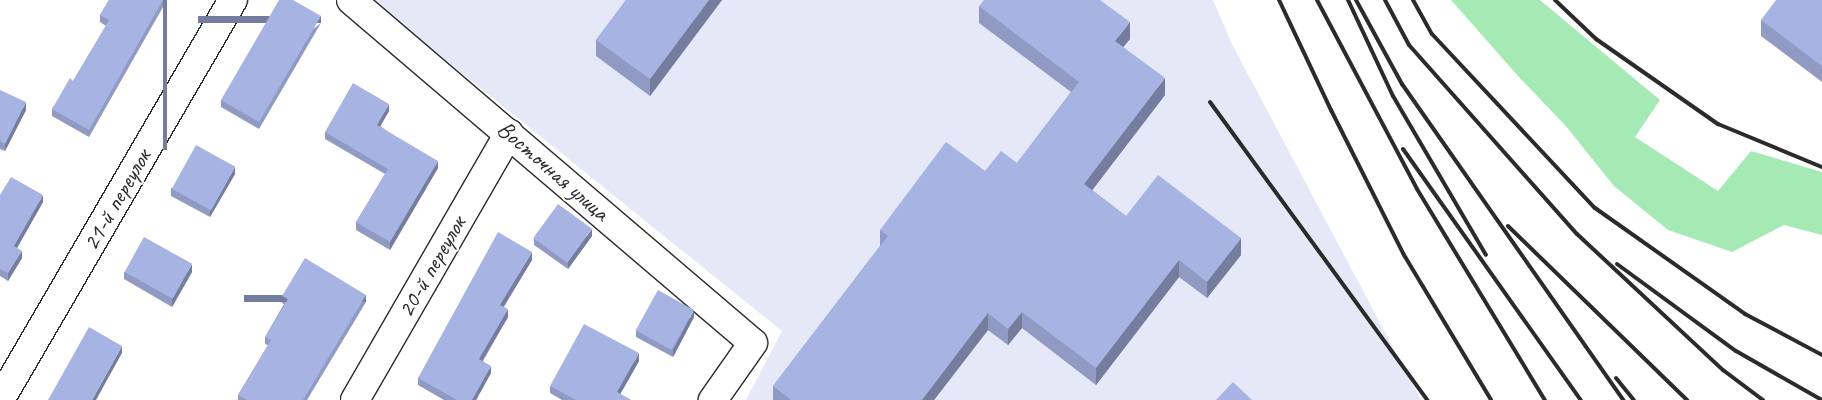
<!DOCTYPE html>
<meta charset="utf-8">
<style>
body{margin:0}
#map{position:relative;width:1822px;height:400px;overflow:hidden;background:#fff;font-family:Caveat,sans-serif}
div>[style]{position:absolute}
.built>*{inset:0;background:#e5e8f7}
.green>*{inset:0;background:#a5eab5}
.roads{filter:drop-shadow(1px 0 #2b2b2b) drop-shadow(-1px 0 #2b2b2b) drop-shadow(0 1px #2b2b2b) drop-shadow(0 -1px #2b2b2b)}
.street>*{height:28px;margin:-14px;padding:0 14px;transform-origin:14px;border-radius:14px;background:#fff}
.rail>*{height:4px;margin:-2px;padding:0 2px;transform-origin:2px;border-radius:2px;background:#2b2b2b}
.wall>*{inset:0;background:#909ac3}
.shaded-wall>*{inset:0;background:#757d9f;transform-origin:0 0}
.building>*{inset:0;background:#a7b3e3;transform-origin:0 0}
span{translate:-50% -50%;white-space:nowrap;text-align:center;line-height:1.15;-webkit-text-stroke:4px #fff;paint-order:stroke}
.street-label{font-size:24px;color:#2b2b2b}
</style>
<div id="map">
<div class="built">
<i style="clip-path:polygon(371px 0,1213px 0,1233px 46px,1421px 400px,746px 400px,782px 331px)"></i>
</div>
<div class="green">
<i style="clip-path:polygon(1451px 0,1540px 0,1660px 100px,1635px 137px,1718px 191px,1751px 151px,1822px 172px,1822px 235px,1784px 225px,1732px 252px,1668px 230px,1614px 186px,1565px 125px,1518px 76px)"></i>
</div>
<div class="roads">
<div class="street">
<i style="left:351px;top:0;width:528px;rotate:40.47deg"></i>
<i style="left:753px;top:343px;width:70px;rotate:125.1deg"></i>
<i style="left:0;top:400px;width:463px;rotate:-59.8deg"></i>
<i style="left:355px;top:400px;width:308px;rotate:-60deg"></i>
</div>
</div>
<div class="rail">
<i style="left:1279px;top:0;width:122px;rotate:64.7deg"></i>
<i style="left:1331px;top:110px;width:162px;rotate:63.3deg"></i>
<i style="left:1404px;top:255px;width:169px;rotate:59deg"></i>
<i style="left:1317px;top:0;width:214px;rotate:62.1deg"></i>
<i style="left:1417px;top:189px;width:247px;rotate:58.8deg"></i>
<i style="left:1348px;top:0;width:106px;rotate:64.9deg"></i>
<i style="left:1393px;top:96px;width:184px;rotate:59.7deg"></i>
<i style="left:1356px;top:0;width:96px;rotate:61.3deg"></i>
<i style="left:1402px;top:84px;width:386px;rotate:55deg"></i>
<i style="left:1385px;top:0;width:51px;rotate:61.9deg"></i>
<i style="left:1409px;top:45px;width:253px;rotate:48.4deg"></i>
<i style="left:1577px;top:234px;width:200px;rotate:43deg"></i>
<i style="left:1723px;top:370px;width:50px;rotate:36.9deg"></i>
<i style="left:1413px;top:0;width:39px;rotate:61deg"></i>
<i style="left:1432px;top:34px;width:238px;rotate:46.9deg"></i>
<i style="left:1595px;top:208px;width:184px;rotate:35.2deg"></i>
<i style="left:1745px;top:314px;width:87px;rotate:28deg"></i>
<i style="left:1555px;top:0;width:57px;rotate:43.6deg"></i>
<i style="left:1596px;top:39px;width:149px;rotate:34.9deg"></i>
<i style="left:1718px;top:124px;width:113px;rotate:22.5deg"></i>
<i style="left:1210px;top:102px;width:369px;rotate:53.9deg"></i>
<i style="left:1403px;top:149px;width:308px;rotate:54.7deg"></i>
<i style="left:1508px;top:226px;width:250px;rotate:44.2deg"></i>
<i style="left:1617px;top:264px;width:147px;rotate:36.2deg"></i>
<i style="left:1736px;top:351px;width:99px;rotate:29.7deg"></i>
<i style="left:1616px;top:378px;width:28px;rotate:51deg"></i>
</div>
<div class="wall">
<i style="clip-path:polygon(109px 0,167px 0,89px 137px,52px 116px,52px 109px,73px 81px,106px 26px,100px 22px,100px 15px)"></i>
<i style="clip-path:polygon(626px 0,722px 0,650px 96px,596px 56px,596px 40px)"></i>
<i style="clip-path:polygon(1822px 0,1822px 82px,1761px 36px,1761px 20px)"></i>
<i style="clip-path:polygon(979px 6px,1130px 39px,1123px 47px,1165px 95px,1092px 190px,1126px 216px,1241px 255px,1207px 298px,1179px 277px,1096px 385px,1022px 328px,1008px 345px,988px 330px,934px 400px,773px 400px,773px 386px,880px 246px,880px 230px,985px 171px,1017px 163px,1071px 92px,979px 23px)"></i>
<i style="clip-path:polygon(321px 23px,259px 129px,221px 107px,221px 100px)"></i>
<i style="clip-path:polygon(0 90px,26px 110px,5px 151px,0 149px)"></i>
<i style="clip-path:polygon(389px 111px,380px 126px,438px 168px,390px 250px,356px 230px,356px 222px,385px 174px,325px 139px,325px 132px)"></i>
<i style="clip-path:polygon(235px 174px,210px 217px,171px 196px,171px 188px)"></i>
<i style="clip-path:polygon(0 195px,43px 202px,17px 248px,22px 258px,8px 281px,0 276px)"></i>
<i style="clip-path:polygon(592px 236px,568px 269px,534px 245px,534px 238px)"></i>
<i style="clip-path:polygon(532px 260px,504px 307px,508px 317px,483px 361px,491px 373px,476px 400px,444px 400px,418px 385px,418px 378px)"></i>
<i style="clip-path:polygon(124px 272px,192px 272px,172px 307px,124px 279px)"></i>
<i style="clip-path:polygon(282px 296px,366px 302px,307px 400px,238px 400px,238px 395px,268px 345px,265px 344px,265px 337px,284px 304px,282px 303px)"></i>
<i style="clip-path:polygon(694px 317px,673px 357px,636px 337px,636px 330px)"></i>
<i style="clip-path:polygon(639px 361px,620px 394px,631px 400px,562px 400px,550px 393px,550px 386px)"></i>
</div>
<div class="shaded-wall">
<i style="left:163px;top:0;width:4px;height:150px"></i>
<i style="clip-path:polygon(709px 0,722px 0,650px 96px,650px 79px)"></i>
<i style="left:321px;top:16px;width:7px;height:123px;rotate:90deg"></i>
<i style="clip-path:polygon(1130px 22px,1130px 39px,1115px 57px,1115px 41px)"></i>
<i style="clip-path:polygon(1165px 78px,1165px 95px,1084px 201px,1084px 184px)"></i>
<i style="clip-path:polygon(26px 102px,26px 110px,5px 151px,5px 144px)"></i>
<i style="clip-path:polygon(389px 104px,389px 111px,377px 132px,377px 125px)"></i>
<i style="clip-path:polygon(438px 161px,438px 168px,390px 250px,390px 242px)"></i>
<i style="clip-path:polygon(235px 167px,235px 174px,210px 217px,210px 210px)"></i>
<i style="clip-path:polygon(43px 195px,43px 202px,14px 253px,14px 246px)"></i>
<i style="clip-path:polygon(592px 229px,592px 236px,568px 269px,568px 262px)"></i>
<i style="clip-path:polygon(1241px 238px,1241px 255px,1207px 298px,1207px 282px)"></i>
<i style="clip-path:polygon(22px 251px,22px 258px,8px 281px,8px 273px)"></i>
<i style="clip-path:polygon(532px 252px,532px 260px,500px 312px,500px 305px)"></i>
<i style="clip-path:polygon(1179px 260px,1179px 277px,1096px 385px,1096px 368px)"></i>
<i style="clip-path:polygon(192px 264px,192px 272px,172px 307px,172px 299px)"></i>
<i style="left:366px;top:295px;width:7px;height:122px;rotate:90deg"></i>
<i style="clip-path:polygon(508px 309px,508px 317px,479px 366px,479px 359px)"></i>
<i style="clip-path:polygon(694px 310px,694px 317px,673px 357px,673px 350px)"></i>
<i style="clip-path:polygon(1022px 312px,1022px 328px,1008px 345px,1008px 329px)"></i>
<i style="clip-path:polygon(988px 313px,988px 330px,934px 400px,922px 400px)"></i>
<i style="clip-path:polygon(122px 346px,122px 353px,96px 400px,92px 400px)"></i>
<i style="clip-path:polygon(639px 353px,639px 361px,617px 400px,617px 392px)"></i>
<i style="clip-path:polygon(491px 366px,491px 373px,476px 400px,472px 400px)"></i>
</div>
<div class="building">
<i style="clip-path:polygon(109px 0,163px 0,89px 130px,52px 109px,70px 78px,73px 81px,109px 20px,100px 15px)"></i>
<i style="clip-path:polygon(279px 0,293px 0,321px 16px,259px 122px,221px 100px)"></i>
<i style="clip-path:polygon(626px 0,709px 0,650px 79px,596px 40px)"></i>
<i style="clip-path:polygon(984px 0,1100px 0,1130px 22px,1115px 41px,1165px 78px,1084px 184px,1126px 216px,1158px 175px,1241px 238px,1207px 282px,1179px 260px,1096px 368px,1022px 312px,1008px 329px,988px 313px,922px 400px,791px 400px,773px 386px,888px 236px,880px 230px,946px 142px,985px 171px,1001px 151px,1017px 163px,1079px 82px,979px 6px)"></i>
<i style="clip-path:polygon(1776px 0,1822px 0,1822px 66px,1761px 20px)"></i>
<i style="clip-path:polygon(353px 83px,389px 104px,377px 125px,438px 161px,390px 242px,356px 222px,388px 169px,325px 132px)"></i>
<i style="clip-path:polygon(0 90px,26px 102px,5px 144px,0 141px)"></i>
<i style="left:196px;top:145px;width:45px;height:50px;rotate:29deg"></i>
<i style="clip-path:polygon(11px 177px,43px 195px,14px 246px,22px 251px,8px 273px,0 269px,0 195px)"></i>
<i style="left:558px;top:204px;width:42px;height:42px;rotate:36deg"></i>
<i style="clip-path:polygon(498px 232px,532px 252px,500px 305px,508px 309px,479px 359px,491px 366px,472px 400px,457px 400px,418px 378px)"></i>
<i style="left:144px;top:237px;width:55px;height:40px;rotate:29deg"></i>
<i style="clip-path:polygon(305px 258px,366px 295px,303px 400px,247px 400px,238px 395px,271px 340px,265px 337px,288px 299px,282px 296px)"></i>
<i style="left:658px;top:290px;width:41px;height:46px;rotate:29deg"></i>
<i style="clip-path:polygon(584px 324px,639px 353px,617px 392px,631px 400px,576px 400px,550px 386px)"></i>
<i style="clip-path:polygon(89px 327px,122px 346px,92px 400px,48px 400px)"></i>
<i style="clip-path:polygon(1233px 382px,1252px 400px,1216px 400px)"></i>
</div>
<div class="street-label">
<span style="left:553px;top:171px;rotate:41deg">Восточная улица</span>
<span style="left:117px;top:200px;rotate:-60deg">21-й переулок</span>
<span style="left:432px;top:267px;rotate:-60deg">20-й переулок</span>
</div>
</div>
